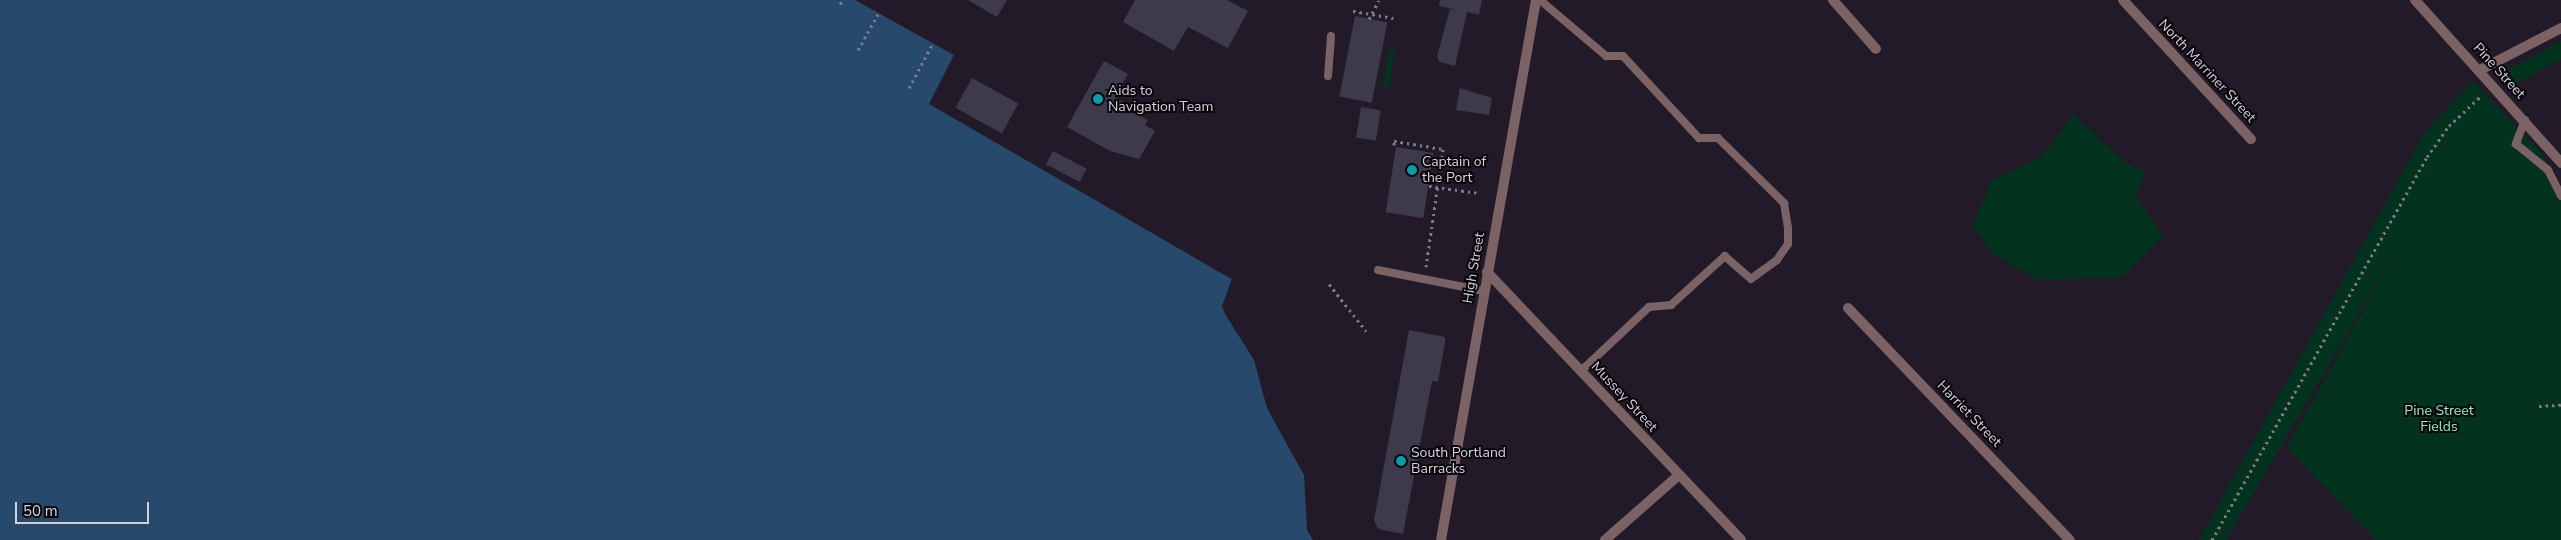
<!DOCTYPE html>
<style>
body{margin:0}
#map{position:relative;width:2561px;height:540px;overflow:hidden;background:#221a28;font-family:"Nunito Sans",sans-serif}
div>[style]{position:absolute}
.green>*{inset:0;background:#03331e;transform-origin:0 0}
.water>*{inset:0;background:#27496b}
.pier>*{inset:0;background:#221a28}
.building>*{inset:0;background:#3d3a4b;transform-origin:0 0}
.path>*{height:3px;margin-top:-1.5px;transform-origin:0;background:repeating-linear-gradient(90deg,#817a86 0 2.5px,transparent 0 6.5px)}
.service>*{height:8px;margin:-4px;padding:0 4px;transform-origin:4px;border-radius:4px;background:#7b6265}
.minor>*{height:10px;margin:-5px;padding:0 5px;transform-origin:5px;border-radius:5px;background:#7b6265}
.dots>*{width:14px;height:14px;translate:-50% -50%;box-sizing:border-box;border:2px solid #0a070c;border-radius:50%}
span{translate:-50% -50%;white-space:nowrap;text-align:center;line-height:1.15;-webkit-text-stroke:4px #0a070c;paint-order:stroke}
.street-label{font-size:14px;color:#d6d0da}
.poi-label{font-size:14px;color:#d6d0da}
.left{translate:0 -50%;text-align:left}
.park-label{font-size:14px;color:#99e8bb}
.scale{position:absolute;left:15px;top:502px;width:134px;height:22px;box-sizing:border-box;border:2px solid #d6d0da;border-top:0;padding-left:6px;font-size:15px;line-height:18px;white-space:nowrap;color:#d6d0da;-webkit-text-stroke:4px #0a070c;paint-order:stroke}
</style>
<div id="map">
<div class="green">
<i style="clip-path:polygon(2561px 41px,2561px 59px,2514px 85px,2502px 73px)"></i>
<i style="left:1389px;top:49px;width:6px;height:39px;rotate:9deg"></i>
<i style="clip-path:polygon(2473px 81px,2543px 155px,2561px 190px,2561px 540px,2376px 540px,2287px 448px,2398px 247px,2226px 540px,2199px 540px,2425px 132px)"></i>
<i style="clip-path:polygon(2073px 114px,2124px 162px,2145px 171px,2135px 196px,2163px 236px,2122px 277px,2038px 280px,1992px 253px,1973px 226px,1991px 181px,2043px 156px)"></i>
</div>
<div class="water">
<i style="clip-path:polygon(0 0,1359px 0,1221px 273px,1239px 283px,1236px 314px,1319px 489px,1315px 499px,1318px 540px,0 540px)"></i>
</div>
<div class="pier">
<i style="clip-path:polygon(855px 0,1361px 0,1221px 273px,929px 104px,954px 55px)"></i>
<i style="clip-path:polygon(1232px 279px,1239px 283px,1239px 314px,1319px 489px,1315px 499px,1320px 540px,1313px 540px,1307px 530px,1304px 475px,1267px 408px,1254px 360px,1225px 314px,1222px 306px)"></i>
</div>
<div class="building">
<i style="clip-path:polygon(968px 0,1007px 0,997px 17px)"></i>
<i style="clip-path:polygon(1135px 0,1227px 0,1248px 11px,1228px 48px,1188px 27px,1174px 51px,1123px 22px)"></i>
<i style="clip-path:polygon(1440px 0,1482px 0,1479px 15px,1467px 12px,1455px 66px,1439px 62px,1437px 56px,1450px 9px,1458px 10px,1439px 6px)"></i>
<i style="left:1355px;top:16px;width:33px;height:82px;rotate:11deg"></i>
<i style="clip-path:polygon(1104px 61px,1128px 74px,1115px 97px,1137px 110px,1135px 113px,1148px 120px,1145px 125px,1155px 131px,1139px 159px,1110px 151px,1067px 127px)"></i>
<i style="left:972px;top:78px;width:53px;height:34px;rotate:29deg"></i>
<i style="clip-path:polygon(1460px 88px,1492px 98px,1489px 115px,1456px 110px)"></i>
<i style="left:1361px;top:107px;width:20px;height:31px;rotate:9deg"></i>
<i style="left:1396px;top:147px;width:38px;height:66px;rotate:9deg"></i>
<i style="left:1053px;top:151px;width:38px;height:15px;rotate:28deg"></i>
<i style="clip-path:polygon(1409px 330px,1445px 337px,1445px 343px,1438px 382px,1432px 381px,1403px 534px,1378px 529px,1374px 520px)"></i>
</div>
<div class="path">
<i style="left:840px;top:4px;width:5px;rotate:-53deg"></i>
<i style="left:1353px;top:11px;width:41px;rotate:9.9deg"></i>
<i style="left:1369px;top:19px;width:21px;rotate:-62deg"></i>
<i style="left:858px;top:50px;width:41px;rotate:-60.9deg"></i>
<i style="left:909px;top:88px;width:51px;rotate:-61.9deg"></i>
<i style="left:1394px;top:145px;width:4px;rotate:-90deg"></i>
<i style="left:1394px;top:141px;width:50px;rotate:9.3deg"></i>
<i style="left:1443px;top:149px;width:119px;rotate:98.2deg"></i>
<i style="left:1429px;top:186px;width:50px;rotate:8deg"></i>
<i style="left:1329px;top:284px;width:60px;rotate:51.8deg"></i>
<i style="left:2539px;top:406px;width:22px;rotate:-3deg"></i>
<i style="left:2212px;top:540px;width:439px;rotate:-60.7deg"></i>
<i style="left:2427px;top:157px;width:38px;rotate:-55deg"></i>
<i style="left:2449px;top:126px;width:45px;rotate:-43.2deg"></i>
</div>
<div class="service">
<i style="left:1540px;top:0;width:87px;rotate:40.3deg"></i>
<i style="left:1606px;top:56px;width:17px"></i>
<i style="left:1623px;top:56px;width:112px;rotate:47.2deg"></i>
<i style="left:1699px;top:138px;width:19px"></i>
<i style="left:1718px;top:138px;width:93px;rotate:44.6deg"></i>
<i style="left:1784px;top:203px;width:25px;rotate:81deg"></i>
<i style="left:1788px;top:228px;width:16px;rotate:90deg"></i>
<i style="left:1788px;top:244px;width:19px;rotate:125deg"></i>
<i style="left:1777px;top:260px;width:32px;rotate:144deg"></i>
<i style="left:1751px;top:279px;width:35px;rotate:-139deg"></i>
<i style="left:1725px;top:256px;width:73px;rotate:137.8deg"></i>
<i style="left:1671px;top:305px;width:22px;rotate:175deg"></i>
<i style="left:1649px;top:307px;width:93px;rotate:136.7deg"></i>
<i style="left:1328px;top:76px;width:40px;rotate:-85.7deg"></i>
<i style="left:2525px;top:120px;width:26px;rotate:111deg"></i>
<i style="left:2516px;top:144px;width:41px;rotate:39.1deg"></i>
<i style="left:2548px;top:170px;width:29px;rotate:63deg"></i>
<i style="left:1378px;top:270px;width:108px;rotate:11.2deg"></i>
</div>
<div class="minor">
<i style="left:1833px;top:0;width:65px;rotate:48.7deg"></i>
<i style="left:2123px;top:0;width:189px;rotate:47.4deg"></i>
<i style="left:2415px;top:0;width:219px;rotate:48.1deg"></i>
<i style="left:2480px;top:70px;width:91px;rotate:-27.4deg"></i>
<i style="left:1487px;top:272px;width:369px;rotate:46.5deg"></i>
<i style="left:1848px;top:308px;width:321px;rotate:46.3deg"></i>
<i style="left:1441px;top:540px;width:548px;rotate:-80.02deg"></i>
<i style="left:1605px;top:540px;width:98px;rotate:-41.3deg"></i>
</div>
<div class="dots">
<i style="left:1098px;top:99px;background:#0f9aa8"></i>
<i style="left:1412px;top:170px;background:#0f9aa8"></i>
<i style="left:1401px;top:461px;background:#0f9aa8"></i>
</div>
<div class="street-label">
<span style="left:2207px;top:71px;rotate:47deg">North Marriner Street</span>
<span style="left:2499px;top:71px;rotate:48deg">Pine Street</span>
<span style="left:1474px;top:268px;rotate:-80deg">High Street</span>
<span style="left:1624px;top:397px;rotate:47deg">Mussey Street</span>
<span style="left:1969px;top:414px;rotate:46deg">Harriet Street</span>
</div>
<div class="poi-label">
<span class="left" style="left:1108px;top:99px">Aids to<br>Navigation Team</span>
<span class="left" style="left:1422px;top:170px">Captain of<br>the Port</span>
<span class="left" style="left:1411px;top:461px">South Portland<br>Barracks</span>
</div>
<div class="park-label">
<span style="left:2439px;top:419px">Pine Street<br>Fields</span>
</div>
<div class="scale">50 m</div>
</div>
